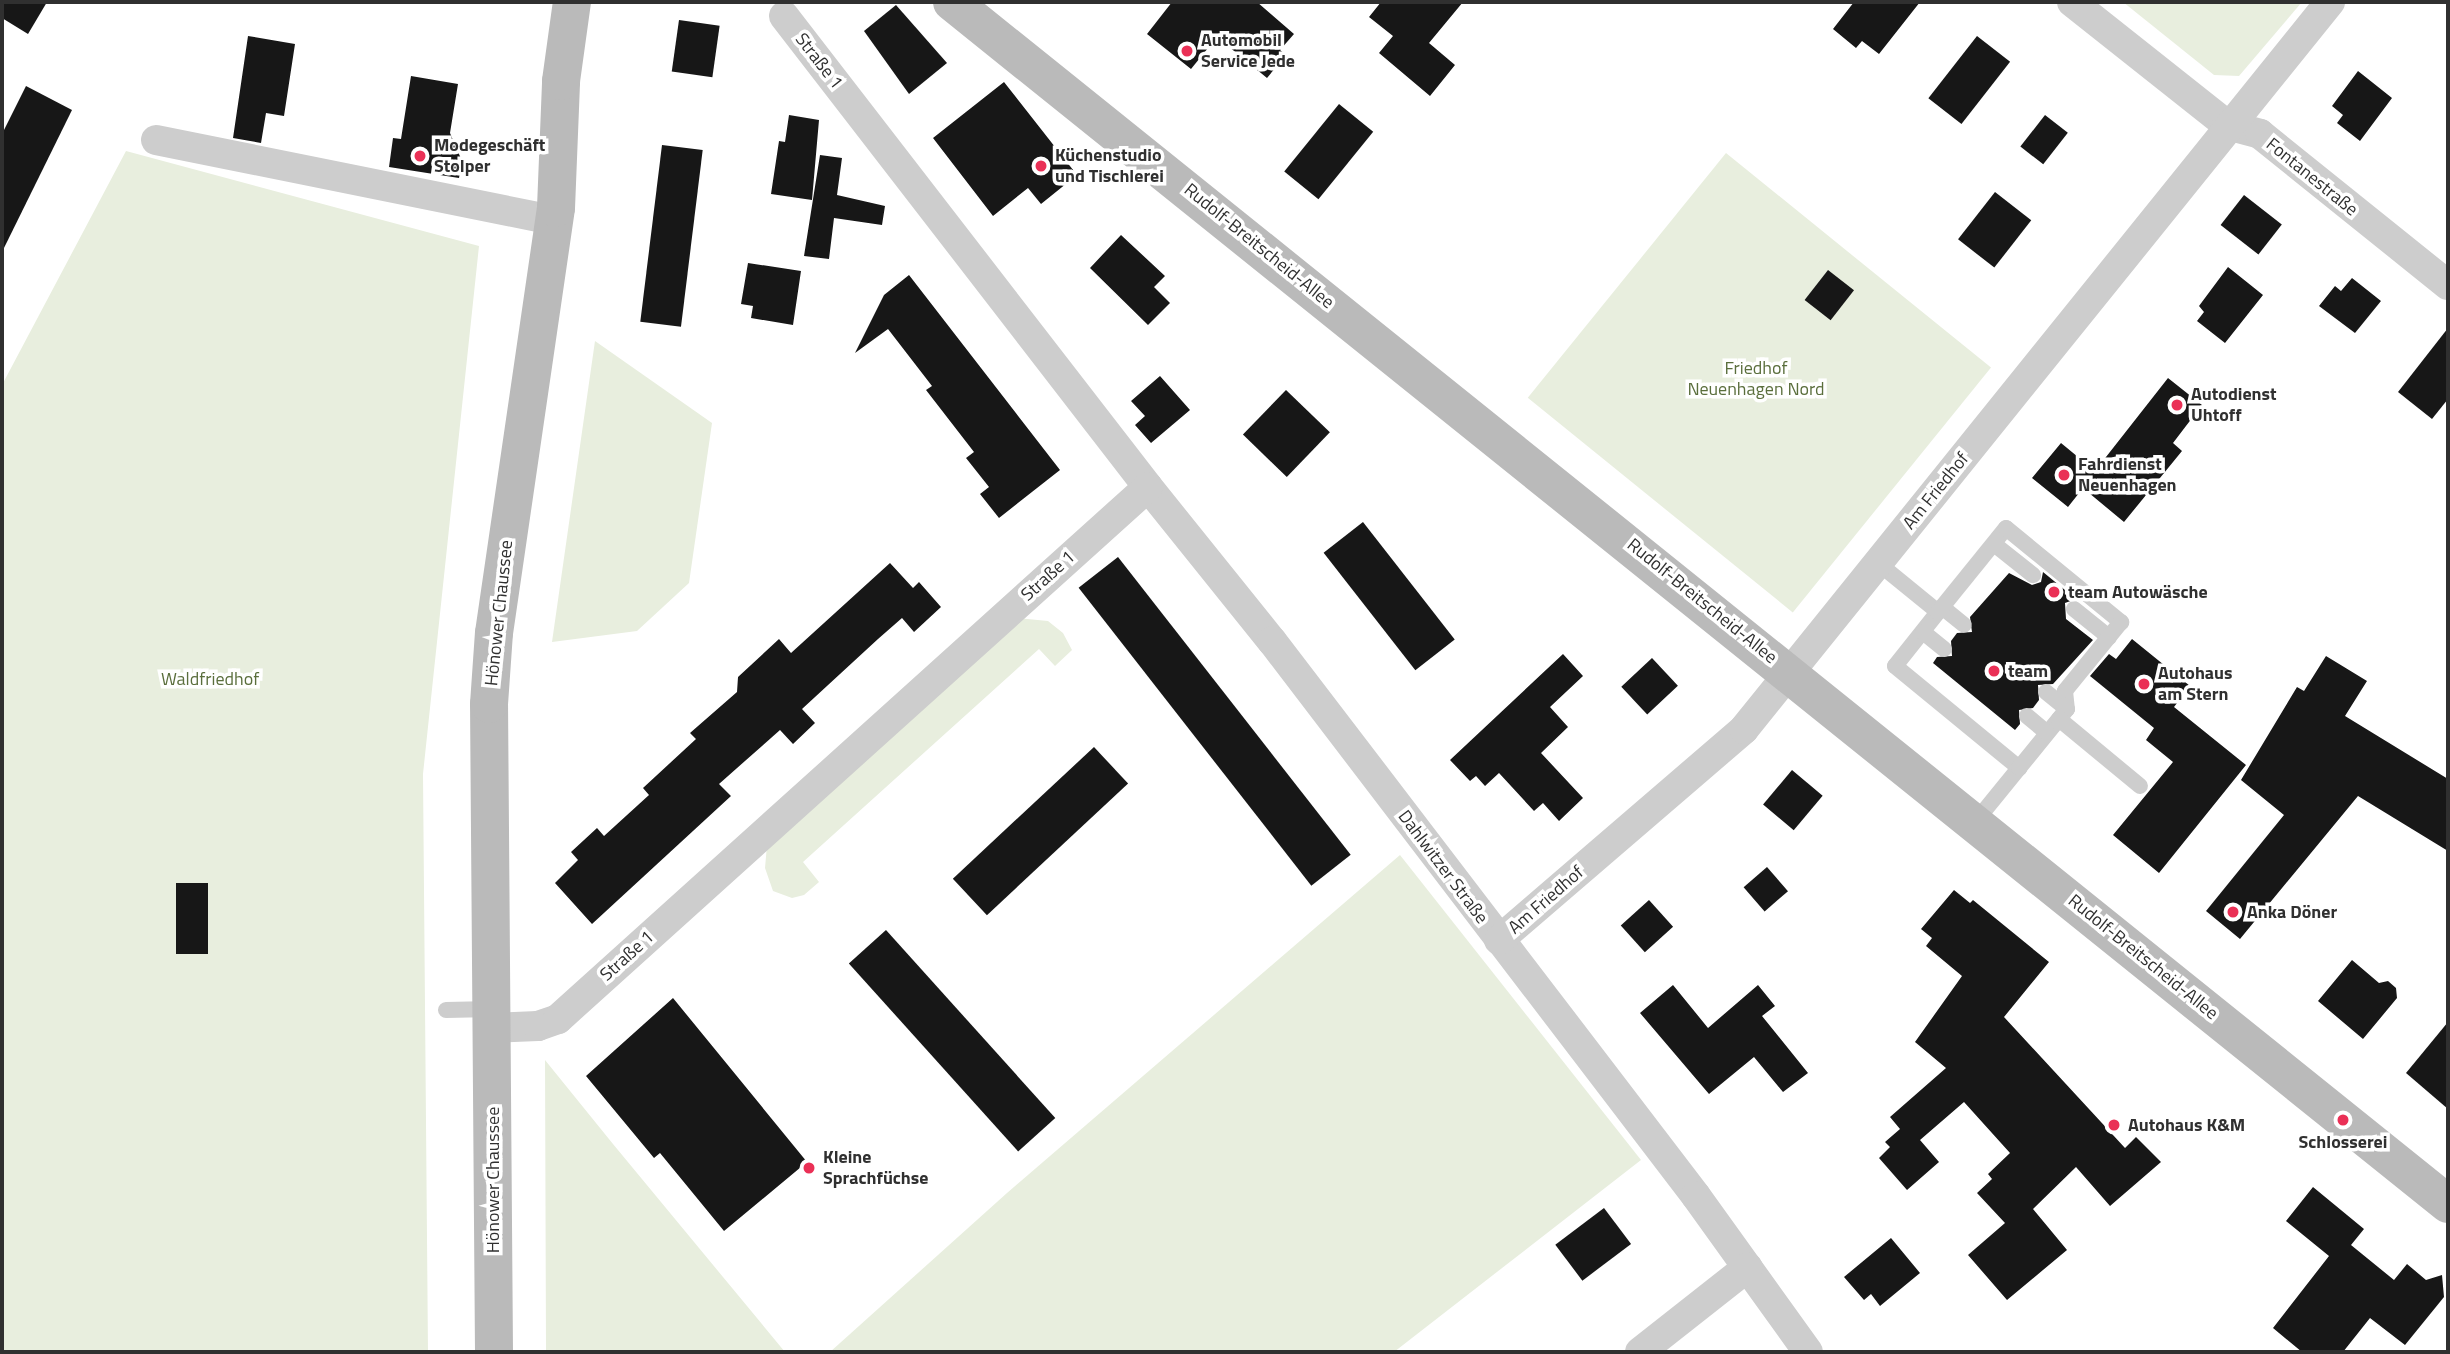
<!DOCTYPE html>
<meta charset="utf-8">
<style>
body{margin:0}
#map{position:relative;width:2450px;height:1354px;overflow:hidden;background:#fff;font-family:"Titillium Web",sans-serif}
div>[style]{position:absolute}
.green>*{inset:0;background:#e8eede;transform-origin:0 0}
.building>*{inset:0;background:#171717;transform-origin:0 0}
.lane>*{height:16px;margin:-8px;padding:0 8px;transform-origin:8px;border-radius:8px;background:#cdcdcd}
.street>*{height:30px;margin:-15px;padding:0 15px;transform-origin:15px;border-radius:15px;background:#cdcdcd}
.secondary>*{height:38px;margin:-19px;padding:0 19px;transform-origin:19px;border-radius:19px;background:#bababa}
.dots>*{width:19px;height:19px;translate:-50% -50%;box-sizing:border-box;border:4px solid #fff;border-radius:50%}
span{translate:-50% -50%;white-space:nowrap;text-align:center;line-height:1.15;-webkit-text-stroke:7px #fff;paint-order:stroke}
.poi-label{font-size:18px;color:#303030;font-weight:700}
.left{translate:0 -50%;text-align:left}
.street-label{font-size:18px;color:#303030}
.park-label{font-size:18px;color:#5a6e3c}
.frame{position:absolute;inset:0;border:4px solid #303030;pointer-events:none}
</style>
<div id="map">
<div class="green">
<i style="clip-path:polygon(2123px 2px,2302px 2px,2239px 76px,2214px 75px)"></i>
<i style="clip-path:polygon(126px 151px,479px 246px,423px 774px,428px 1352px,2px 1352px,2px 385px)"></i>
<i style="left:1726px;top:153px;width:341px;height:315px;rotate:39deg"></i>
<i style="clip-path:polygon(595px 341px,712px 423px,689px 583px,637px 631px,552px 642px)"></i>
<i style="clip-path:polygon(1017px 618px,1048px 621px,1063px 633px,1072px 650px,1055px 666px,1039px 649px,803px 862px,819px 882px,804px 895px,792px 898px,773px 891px,765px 868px,767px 845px)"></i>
<i style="clip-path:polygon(1400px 855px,1641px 1160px,1394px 1352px,830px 1352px,1007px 1193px)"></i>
<i style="clip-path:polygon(545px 1060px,613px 1144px,785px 1352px,546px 1352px)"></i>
</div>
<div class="building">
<i style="clip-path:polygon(2px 2px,47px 2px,28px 34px,2px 18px)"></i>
<i style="clip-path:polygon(1172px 2px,1257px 2px,1294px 34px,1280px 50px,1286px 55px,1267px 78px,1217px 37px,1191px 69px,1147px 34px)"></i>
<i style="clip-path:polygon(1381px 2px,1463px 2px,1429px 43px,1455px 65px,1430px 96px,1379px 53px,1393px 36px,1369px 17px)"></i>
<i style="clip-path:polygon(1854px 2px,1920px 2px,1879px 54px,1862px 41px,1856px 48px,1833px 29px)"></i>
<i style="clip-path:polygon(896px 5px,947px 63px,909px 94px,864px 31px)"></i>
<i style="left:679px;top:20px;width:41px;height:52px;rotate:8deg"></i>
<i style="clip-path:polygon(248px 36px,295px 44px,284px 116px,266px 113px,261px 143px,233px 138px)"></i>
<i style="left:1977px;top:36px;width:42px;height:79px;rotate:38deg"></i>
<i style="clip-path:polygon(2358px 71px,2392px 98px,2360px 141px,2337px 123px,2343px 115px,2332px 106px)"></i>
<i style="clip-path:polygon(411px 76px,458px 84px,450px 133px,462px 161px,459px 178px,389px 167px,393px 138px,401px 139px)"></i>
<i style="clip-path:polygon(1004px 82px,1077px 175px,1041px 204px,1028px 188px,993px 216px,933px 138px)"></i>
<i style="clip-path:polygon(26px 86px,72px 110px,2px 252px,2px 134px)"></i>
<i style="left:1339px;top:104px;width:44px;height:87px;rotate:39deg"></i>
<i style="clip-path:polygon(789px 115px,819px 120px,812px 200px,771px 194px,779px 141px,785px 142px)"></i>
<i style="left:2045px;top:115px;width:29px;height:40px;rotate:38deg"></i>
<i style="left:662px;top:145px;width:41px;height:178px;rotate:7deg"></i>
<i style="clip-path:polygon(820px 155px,842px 158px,837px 195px,885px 206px,882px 225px,834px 218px,829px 259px,804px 256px)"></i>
<i style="left:1995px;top:192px;width:46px;height:60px;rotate:38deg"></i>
<i style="left:2244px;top:195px;width:48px;height:38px;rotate:38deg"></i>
<i style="clip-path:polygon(1121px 235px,1165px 276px,1154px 287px,1170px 303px,1148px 325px,1090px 268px)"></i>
<i style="clip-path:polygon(748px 263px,801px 271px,793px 325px,751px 318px,753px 306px,741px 304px)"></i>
<i style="clip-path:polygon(2228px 267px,2263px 295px,2225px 343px,2197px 321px,2204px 312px,2199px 306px)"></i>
<i style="left:1828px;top:270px;width:33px;height:38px;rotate:38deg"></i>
<i style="clip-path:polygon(909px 275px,1060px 470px,999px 518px,980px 494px,989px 487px,966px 458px,974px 452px,926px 390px,932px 386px,888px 329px,855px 353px,884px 295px)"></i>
<i style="clip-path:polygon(2352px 278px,2381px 301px,2355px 333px,2319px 306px,2335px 286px,2341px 291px)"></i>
<i style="clip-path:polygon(2448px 328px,2448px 399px,2432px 419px,2398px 392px)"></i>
<i style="clip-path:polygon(1160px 376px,1190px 410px,1151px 443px,1135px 425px,1145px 416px,1131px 401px)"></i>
<i style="clip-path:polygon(2168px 378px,2202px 405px,2173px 443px,2182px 451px,2124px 522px,2083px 488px,2068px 507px,2032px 478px,2061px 443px,2095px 471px)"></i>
<i style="left:1286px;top:390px;width:61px;height:62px;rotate:44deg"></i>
<i style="left:1363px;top:522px;width:149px;height:50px;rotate:52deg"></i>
<i style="left:1118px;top:557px;width:378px;height:50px;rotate:52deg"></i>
<i style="clip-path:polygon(890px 563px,913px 588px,919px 582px,941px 607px,914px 632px,902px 618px,878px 639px,802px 709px,815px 723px,793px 744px,780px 730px,719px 784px,731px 796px,592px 924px,555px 883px,578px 860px,571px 852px,597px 828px,604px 836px,649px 795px,643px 788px,696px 739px,690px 733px,737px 692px,738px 677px,779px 639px,791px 653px)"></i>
<i style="clip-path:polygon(2043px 572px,2076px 599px,2065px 603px,2066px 619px,2093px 640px,2053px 684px,2038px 685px,2039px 700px,2033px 708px,2019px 710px,2020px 724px,2015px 730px,1933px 663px,1937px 657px,1952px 656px,1951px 641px,1957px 633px,1972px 632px,1970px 617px,2009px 573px,2032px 585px,2041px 582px)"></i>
<i style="clip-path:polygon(2132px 639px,2190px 686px,2174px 707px,2246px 765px,2159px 873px,2113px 835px,2173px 762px,2146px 740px,2154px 728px,2090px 676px,2109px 654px,2116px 659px)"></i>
<i style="clip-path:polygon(1563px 654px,1583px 676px,1550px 707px,1568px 727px,1541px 753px,1583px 798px,1559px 821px,1543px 803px,1534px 811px,1499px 773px,1485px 786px,1476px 776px,1470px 781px,1450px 760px)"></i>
<i style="clip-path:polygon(2326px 656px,2367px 681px,2345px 716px,2448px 779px,2448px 851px,2358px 796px,2240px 939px,2206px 911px,2284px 815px,2241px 780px,2297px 687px,2304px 691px)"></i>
<i style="left:1652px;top:658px;width:38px;height:42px;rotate:47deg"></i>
<i style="left:1094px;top:747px;width:50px;height:193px;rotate:47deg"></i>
<i style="left:1792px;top:770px;width:40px;height:45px;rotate:40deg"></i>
<i style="left:1767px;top:867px;width:32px;height:31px;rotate:49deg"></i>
<i style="left:208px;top:883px;width:71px;height:32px;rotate:90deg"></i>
<i style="clip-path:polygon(1954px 890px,1970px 903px,1973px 900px,2049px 962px,2004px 1017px,2125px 1148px,2136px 1137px,2161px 1162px,2110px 1206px,2076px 1167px,2033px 1209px,2067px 1250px,2007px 1300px,1968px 1255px,2005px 1223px,1977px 1193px,1992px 1179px,1988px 1174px,2010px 1153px,1964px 1102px,1920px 1140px,1939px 1162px,1907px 1190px,1879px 1158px,1890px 1147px,1885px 1142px,1900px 1129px,1890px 1117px,1946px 1068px,1915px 1042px,1962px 976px,1926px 946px,1932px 938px,1921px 929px)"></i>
<i style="left:1649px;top:900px;width:36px;height:38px;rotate:48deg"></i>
<i style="left:886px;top:930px;width:253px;height:50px;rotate:48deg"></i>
<i style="clip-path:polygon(2352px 960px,2379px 983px,2388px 981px,2396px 988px,2397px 998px,2363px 1039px,2318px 1001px)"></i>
<i style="clip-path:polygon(1673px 985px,1708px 1028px,1758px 985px,1775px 1006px,1762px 1016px,1808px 1073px,1783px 1092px,1754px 1057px,1709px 1094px,1640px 1013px)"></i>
<i style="clip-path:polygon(673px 998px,807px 1162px,724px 1231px,660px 1153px,654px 1158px,586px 1076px)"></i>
<i style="clip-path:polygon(2448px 1022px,2448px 1109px,2406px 1073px)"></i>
<i style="clip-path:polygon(2313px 1187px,2364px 1229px,2351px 1245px,2394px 1280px,2407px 1264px,2426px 1280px,2442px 1275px,2444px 1297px,2405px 1345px,2370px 1318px,2343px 1352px,2302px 1352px,2273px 1328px,2329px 1256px,2286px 1221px)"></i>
<i style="left:1604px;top:1208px;width:45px;height:61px;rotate:53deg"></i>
<i style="clip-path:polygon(1891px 1238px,1920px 1273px,1880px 1306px,1871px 1294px,1864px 1300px,1844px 1277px)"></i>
</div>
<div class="lane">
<i style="left:1994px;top:544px;width:50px;rotate:38.5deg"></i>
<i style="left:1878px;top:563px;width:77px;rotate:39.2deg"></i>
<i style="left:1938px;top:612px;width:69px;rotate:128.5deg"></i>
<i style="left:1895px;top:666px;width:161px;rotate:39.4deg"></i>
<i style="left:2019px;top:768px;width:68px;rotate:129.1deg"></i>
<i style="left:1942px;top:607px;width:28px;rotate:39deg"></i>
<i style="left:2074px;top:609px;width:45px;rotate:38.7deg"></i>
<i style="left:1938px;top:612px;width:108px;rotate:-51deg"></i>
<i style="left:2006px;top:528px;width:149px;rotate:39.3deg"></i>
<i style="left:2121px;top:622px;width:89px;rotate:129.1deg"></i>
<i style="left:2065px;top:691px;width:18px;rotate:84deg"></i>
<i style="left:2067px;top:709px;width:76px;rotate:129.1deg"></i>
<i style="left:1923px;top:632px;width:27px;rotate:39deg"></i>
<i style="left:2046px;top:692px;width:27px;rotate:39deg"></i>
<i style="left:2027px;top:716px;width:26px;rotate:40deg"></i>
<i style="left:2059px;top:719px;width:105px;rotate:39.6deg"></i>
<i style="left:446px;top:1010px;width:46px;rotate:-1.2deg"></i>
</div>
<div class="street">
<i style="left:2072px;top:2px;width:198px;rotate:38.4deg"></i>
<i style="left:2227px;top:125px;width:34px;rotate:15deg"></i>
<i style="left:2260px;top:134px;width:241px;rotate:38.8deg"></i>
<i style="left:784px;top:16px;width:595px;rotate:52.3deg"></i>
<i style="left:1148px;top:487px;width:198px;rotate:51.2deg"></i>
<i style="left:1272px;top:641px;width:698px;rotate:52.62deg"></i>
<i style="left:1696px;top:1196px;width:192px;rotate:54.3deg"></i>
<i style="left:156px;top:140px;width:406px;rotate:11.4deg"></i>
<i style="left:1499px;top:940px;width:323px;rotate:-40.7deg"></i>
<i style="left:1744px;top:729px;width:934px;rotate:-51.13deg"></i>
<i style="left:492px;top:1028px;width:46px;rotate:-2.5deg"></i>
<i style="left:538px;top:1026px;width:21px;rotate:-19deg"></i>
<i style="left:558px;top:1019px;width:794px;rotate:-42.04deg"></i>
<i style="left:1640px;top:1352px;width:137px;rotate:-38.2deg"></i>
</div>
<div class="secondary">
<i style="left:952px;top:2px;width:1919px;rotate:38.78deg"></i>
<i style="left:494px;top:1352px;width:648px;rotate:-90.44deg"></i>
<i style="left:489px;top:704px;width:71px;rotate:-86deg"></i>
<i style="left:494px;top:633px;width:429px;rotate:-81.7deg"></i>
<i style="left:556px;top:208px;width:127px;rotate:-87.7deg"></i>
<i style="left:561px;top:81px;width:80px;rotate:-82.1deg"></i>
</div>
<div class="dots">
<i style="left:1187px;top:51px;background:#ea3056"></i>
<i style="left:420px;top:156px;background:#ea3056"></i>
<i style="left:1041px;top:166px;background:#ea3056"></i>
<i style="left:2177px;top:405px;background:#ea3056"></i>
<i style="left:2064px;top:475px;background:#ea3056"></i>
<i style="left:2054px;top:592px;background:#ea3056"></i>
<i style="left:1994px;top:671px;background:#ea3056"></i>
<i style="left:2144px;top:684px;background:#ea3056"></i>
<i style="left:2233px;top:912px;background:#ea3056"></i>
<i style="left:2343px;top:1120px;background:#ea3056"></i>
<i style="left:2114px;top:1125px;background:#ea3056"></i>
<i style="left:809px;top:1168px;background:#ea3056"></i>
</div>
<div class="poi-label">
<span class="left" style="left:1201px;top:51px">Automobil<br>Service Jede</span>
<span class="left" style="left:434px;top:156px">Modegeschäft<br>Stolper</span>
<span class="left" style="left:1055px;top:166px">Küchenstudio<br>und Tischlerei</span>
<span class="left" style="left:2191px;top:405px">Autodienst<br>Uhtoff</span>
<span class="left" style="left:2078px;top:475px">Fahrdienst<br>Neuenhagen</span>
<span class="left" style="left:2068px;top:592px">team Autowäsche</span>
<span class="left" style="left:2008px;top:671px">team</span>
<span class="left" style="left:2158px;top:684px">Autohaus<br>am Stern</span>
<span class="left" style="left:2247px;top:912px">Anka Döner</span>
<span class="left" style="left:2128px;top:1125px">Autohaus K&amp;M</span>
<span style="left:2343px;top:1142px">Schlosserei</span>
<span class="left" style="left:823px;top:1168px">Kleine<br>Sprachfüchse</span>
</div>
<div class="street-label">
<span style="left:819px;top:61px;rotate:52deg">Straße 1</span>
<span style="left:2312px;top:177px;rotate:39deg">Fontanestraße</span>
<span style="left:1259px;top:246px;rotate:39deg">Rudolf-Breitscheid-Allee</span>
<span style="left:1936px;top:491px;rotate:-51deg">Am Friedhof</span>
<span style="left:1048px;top:576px;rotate:-42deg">Straße 1</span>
<span style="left:1702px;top:601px;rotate:39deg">Rudolf-Breitscheid-Allee</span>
<span style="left:499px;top:613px;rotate:-84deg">Hönower Chaussee</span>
<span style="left:1443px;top:867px;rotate:53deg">Dahlwitzer Straße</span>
<span style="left:1546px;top:900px;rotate:-41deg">Am Friedhof</span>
<span style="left:627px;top:956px;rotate:-42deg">Straße 1</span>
<span style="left:2143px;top:957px;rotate:39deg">Rudolf-Breitscheid-Allee</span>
<span style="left:493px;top:1180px;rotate:-90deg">Hönower Chaussee</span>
</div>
<div class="park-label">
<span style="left:1756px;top:379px">Friedhof<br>Neuenhagen Nord</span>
<span style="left:210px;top:679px">Waldfriedhof</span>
</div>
<div class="frame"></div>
</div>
